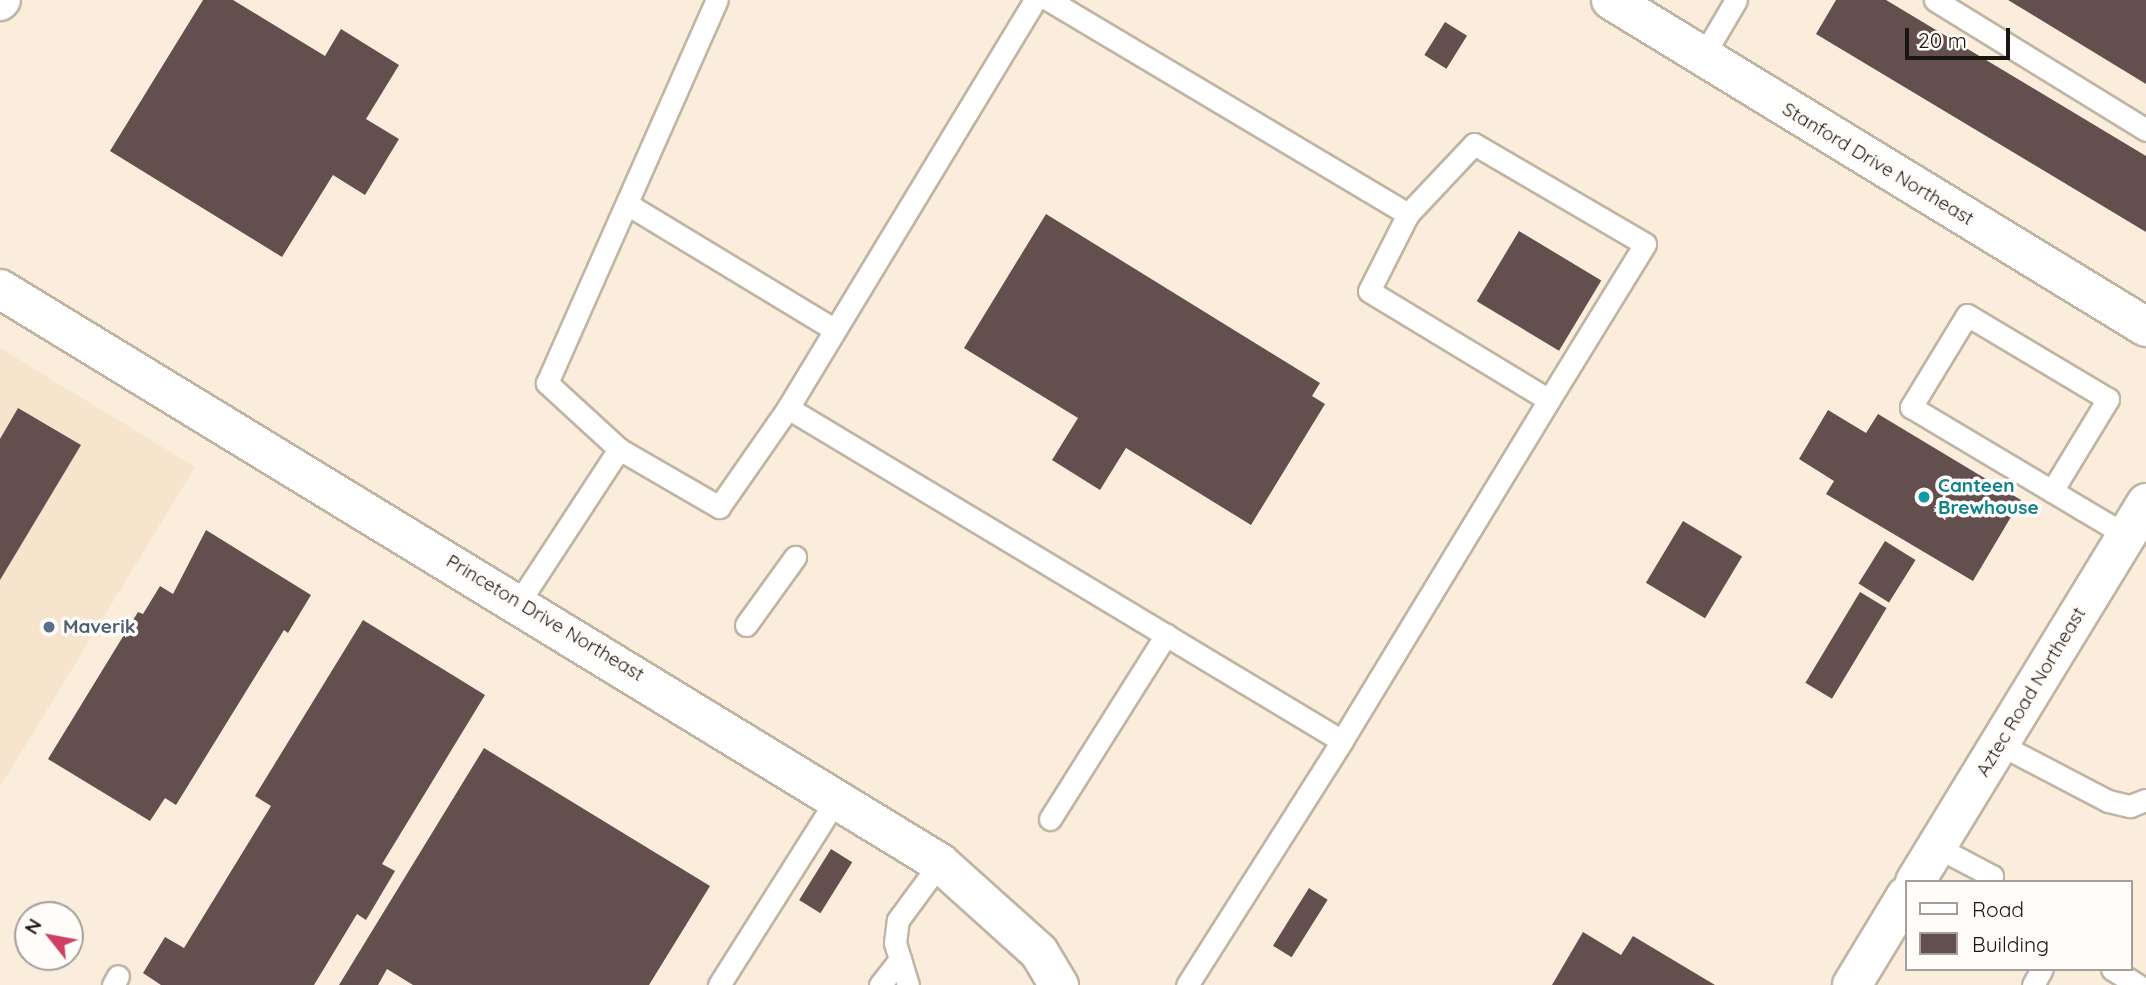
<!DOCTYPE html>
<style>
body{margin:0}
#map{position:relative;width:2146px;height:985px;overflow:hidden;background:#fbeddc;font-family:Quicksand,sans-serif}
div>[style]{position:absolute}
.built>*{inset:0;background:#f6e4cc}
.building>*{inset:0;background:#634f4d;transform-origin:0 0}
.roads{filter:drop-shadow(2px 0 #c0b4a3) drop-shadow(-2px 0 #c0b4a3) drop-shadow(0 2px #c0b4a3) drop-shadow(0 -2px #c0b4a3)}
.lane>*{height:21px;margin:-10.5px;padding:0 10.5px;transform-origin:10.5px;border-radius:10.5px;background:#fff}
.street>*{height:38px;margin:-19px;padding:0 19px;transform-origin:19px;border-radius:19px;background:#fff}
.secondary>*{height:38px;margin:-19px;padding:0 19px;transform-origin:19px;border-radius:19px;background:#fff}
.dots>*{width:19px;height:19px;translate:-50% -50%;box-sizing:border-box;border:4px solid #fffcf9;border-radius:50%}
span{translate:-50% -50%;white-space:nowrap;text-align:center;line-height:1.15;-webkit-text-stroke:7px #fffcf9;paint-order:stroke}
.street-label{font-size:19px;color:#19150f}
.culture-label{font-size:19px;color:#0d838f;font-weight:700}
.left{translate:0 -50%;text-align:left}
.service-label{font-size:19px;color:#4e5e75;font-weight:700}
.legend{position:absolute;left:1905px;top:880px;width:228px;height:91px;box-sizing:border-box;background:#fffcf9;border:2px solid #a3a09b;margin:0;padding:9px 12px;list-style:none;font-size:21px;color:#19150f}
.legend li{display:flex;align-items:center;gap:14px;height:35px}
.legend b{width:35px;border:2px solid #a3a09b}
.north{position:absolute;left:14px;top:901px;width:70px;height:70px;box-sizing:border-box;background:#fffcf9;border:2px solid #a3a09b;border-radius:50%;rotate:301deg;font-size:19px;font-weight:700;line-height:28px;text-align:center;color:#19150f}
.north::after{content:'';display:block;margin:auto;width:24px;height:32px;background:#ce3f64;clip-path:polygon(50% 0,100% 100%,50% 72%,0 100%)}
.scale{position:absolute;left:1905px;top:28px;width:105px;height:32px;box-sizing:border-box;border:4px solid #19150f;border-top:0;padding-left:9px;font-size:21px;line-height:24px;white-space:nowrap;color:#19150f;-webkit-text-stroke:5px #fffcf9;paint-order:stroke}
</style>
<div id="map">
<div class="built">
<i style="clip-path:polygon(0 348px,195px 467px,0 787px)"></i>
</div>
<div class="building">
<i style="clip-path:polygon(203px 0,233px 0,325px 56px,341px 29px,399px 65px,366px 119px,399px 139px,365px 195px,333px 175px,282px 257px,110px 151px)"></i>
<i style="clip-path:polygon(1836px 0,1886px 0,2146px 156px,2146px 232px,1816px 34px)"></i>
<i style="clip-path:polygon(2008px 0,2146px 0,2146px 84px)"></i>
<i style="left:1445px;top:22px;width:26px;height:39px;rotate:32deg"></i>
<i style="clip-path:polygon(1046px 214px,1320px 383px,1312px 396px,1325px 404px,1251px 525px,1126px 448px,1100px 490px,1052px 460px,1078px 418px,964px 348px)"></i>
<i style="left:1519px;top:231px;width:96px;height:82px;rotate:31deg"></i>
<i style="clip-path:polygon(18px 408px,81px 445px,0 580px,0 439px)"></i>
<i style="clip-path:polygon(1828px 410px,1866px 433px,1878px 414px,2021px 500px,1973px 581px,1826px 494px,1834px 481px,1799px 459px)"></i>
<i style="left:1683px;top:521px;width:69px;height:72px;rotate:31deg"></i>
<i style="clip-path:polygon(206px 530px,311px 595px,288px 633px,284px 630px,176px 805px,165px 798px,150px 821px,48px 759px,138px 612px,143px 614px,160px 586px,173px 594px)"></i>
<i style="left:1885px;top:541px;width:36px;height:50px;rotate:32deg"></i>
<i style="left:1860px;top:592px;width:31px;height:106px;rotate:31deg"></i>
<i style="clip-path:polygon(363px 620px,485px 695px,382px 864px,395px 871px,366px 920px,357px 914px,314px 985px,161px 985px,143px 973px,165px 937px,184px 948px,271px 806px,255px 796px)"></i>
<i style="clip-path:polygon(484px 748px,710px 886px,649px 985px,413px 985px,387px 969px,378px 985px,339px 985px)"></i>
<i style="left:831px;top:849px;width:25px;height:60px;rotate:32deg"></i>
<i style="left:1309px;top:888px;width:22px;height:68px;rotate:32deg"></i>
<i style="clip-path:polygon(1583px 932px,1621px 955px,1633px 936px,1715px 985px,1552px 985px)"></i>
</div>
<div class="roads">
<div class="lane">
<i style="left:1035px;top:0;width:477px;rotate:121.2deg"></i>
<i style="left:788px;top:408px;width:646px;rotate:31.01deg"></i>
<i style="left:1342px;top:741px;width:289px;rotate:122.4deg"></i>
<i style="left:1049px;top:0;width:418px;rotate:30.8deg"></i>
<i style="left:1408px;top:214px;width:86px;rotate:116.9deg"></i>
<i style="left:1369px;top:291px;width:210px;rotate:31.2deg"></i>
<i style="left:1549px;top:400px;width:399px;rotate:121.3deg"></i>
<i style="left:1935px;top:0;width:248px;rotate:31.6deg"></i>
<i style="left:1703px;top:56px;width:65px;rotate:-59.5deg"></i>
<i style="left:627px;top:204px;width:243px;rotate:31.2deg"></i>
<i style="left:1408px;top:214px;width:96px;rotate:-46.7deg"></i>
<i style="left:1474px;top:144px;width:198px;rotate:30.3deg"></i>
<i style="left:1645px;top:244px;width:183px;rotate:121.6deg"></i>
<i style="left:619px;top:449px;width:116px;rotate:30.1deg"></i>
<i style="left:719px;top:507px;width:121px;rotate:-55.1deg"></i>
<i style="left:2052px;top:491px;width:108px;rotate:-58.7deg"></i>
<i style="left:2108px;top:399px;width:164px;rotate:-149.2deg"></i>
<i style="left:1967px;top:315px;width:108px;rotate:121.3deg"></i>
<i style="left:1911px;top:407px;width:164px;rotate:30.8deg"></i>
<i style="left:2052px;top:491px;width:35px;rotate:31deg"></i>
<i style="left:2082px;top:509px;width:51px;rotate:30.6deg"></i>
<i style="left:519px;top:602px;width:183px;rotate:-56.8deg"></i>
<i style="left:619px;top:449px;width:98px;rotate:-137.5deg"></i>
<i style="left:547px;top:383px;width:419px;rotate:-66.1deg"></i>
<i style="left:746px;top:625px;width:84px;rotate:-54.2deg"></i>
<i style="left:1999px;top:744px;width:123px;rotate:27.6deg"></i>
<i style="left:2108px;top:801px;width:23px;rotate:13deg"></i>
<i style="left:2130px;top:806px;width:17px;rotate:-21deg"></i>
<i style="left:1050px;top:819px;width:218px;rotate:-57.8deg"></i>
<i style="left:1937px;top:847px;width:62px;rotate:27.8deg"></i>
<i style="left:1992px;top:876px;width:7px;rotate:124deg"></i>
<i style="left:2112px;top:969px;width:31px;rotate:32deg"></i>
<i style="left:113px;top:985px;width:10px;rotate:-61deg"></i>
<i style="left:719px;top:985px;width:222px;rotate:-57.7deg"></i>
<i style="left:880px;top:985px;width:33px;rotate:-52deg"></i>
<i style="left:908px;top:985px;width:44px;rotate:-107.2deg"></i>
<i style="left:895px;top:943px;width:23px;rotate:-83deg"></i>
<i style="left:898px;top:920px;width:71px;rotate:-53.6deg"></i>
<i style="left:2033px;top:985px;width:18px;rotate:-61deg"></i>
</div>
<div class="street">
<i style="left:1611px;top:0;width:627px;rotate:31.43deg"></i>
<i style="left:0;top:289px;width:1101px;rotate:31.41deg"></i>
<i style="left:940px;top:863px;width:133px;rotate:42deg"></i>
<i style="left:1039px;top:952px;width:39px;rotate:59deg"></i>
<i style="left:1915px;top:882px;width:444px;rotate:-58.6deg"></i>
<i style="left:1852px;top:985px;width:104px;rotate:-58.8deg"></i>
</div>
<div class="secondary">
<i style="left:0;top:1px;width:1px;rotate:-45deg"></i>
</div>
</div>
<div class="dots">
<i style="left:1924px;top:497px;background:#0f9aa8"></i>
<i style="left:49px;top:627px;background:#5c6f8a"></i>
</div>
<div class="street-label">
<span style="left:1878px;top:164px;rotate:31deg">Stanford Drive Northeast</span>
<span style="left:545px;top:618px;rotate:31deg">Princeton Drive Northeast</span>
<span style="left:2031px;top:692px;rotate:-59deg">Aztec Road Northeast</span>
</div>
<div class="culture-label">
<span class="left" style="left:1938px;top:497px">Canteen<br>Brewhouse</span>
</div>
<div class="service-label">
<span class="left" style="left:63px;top:627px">Maverik</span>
</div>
<ul class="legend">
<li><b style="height:9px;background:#fff"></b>Road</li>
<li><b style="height:19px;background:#634f4d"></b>Building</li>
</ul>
<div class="north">N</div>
<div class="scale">20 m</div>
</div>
